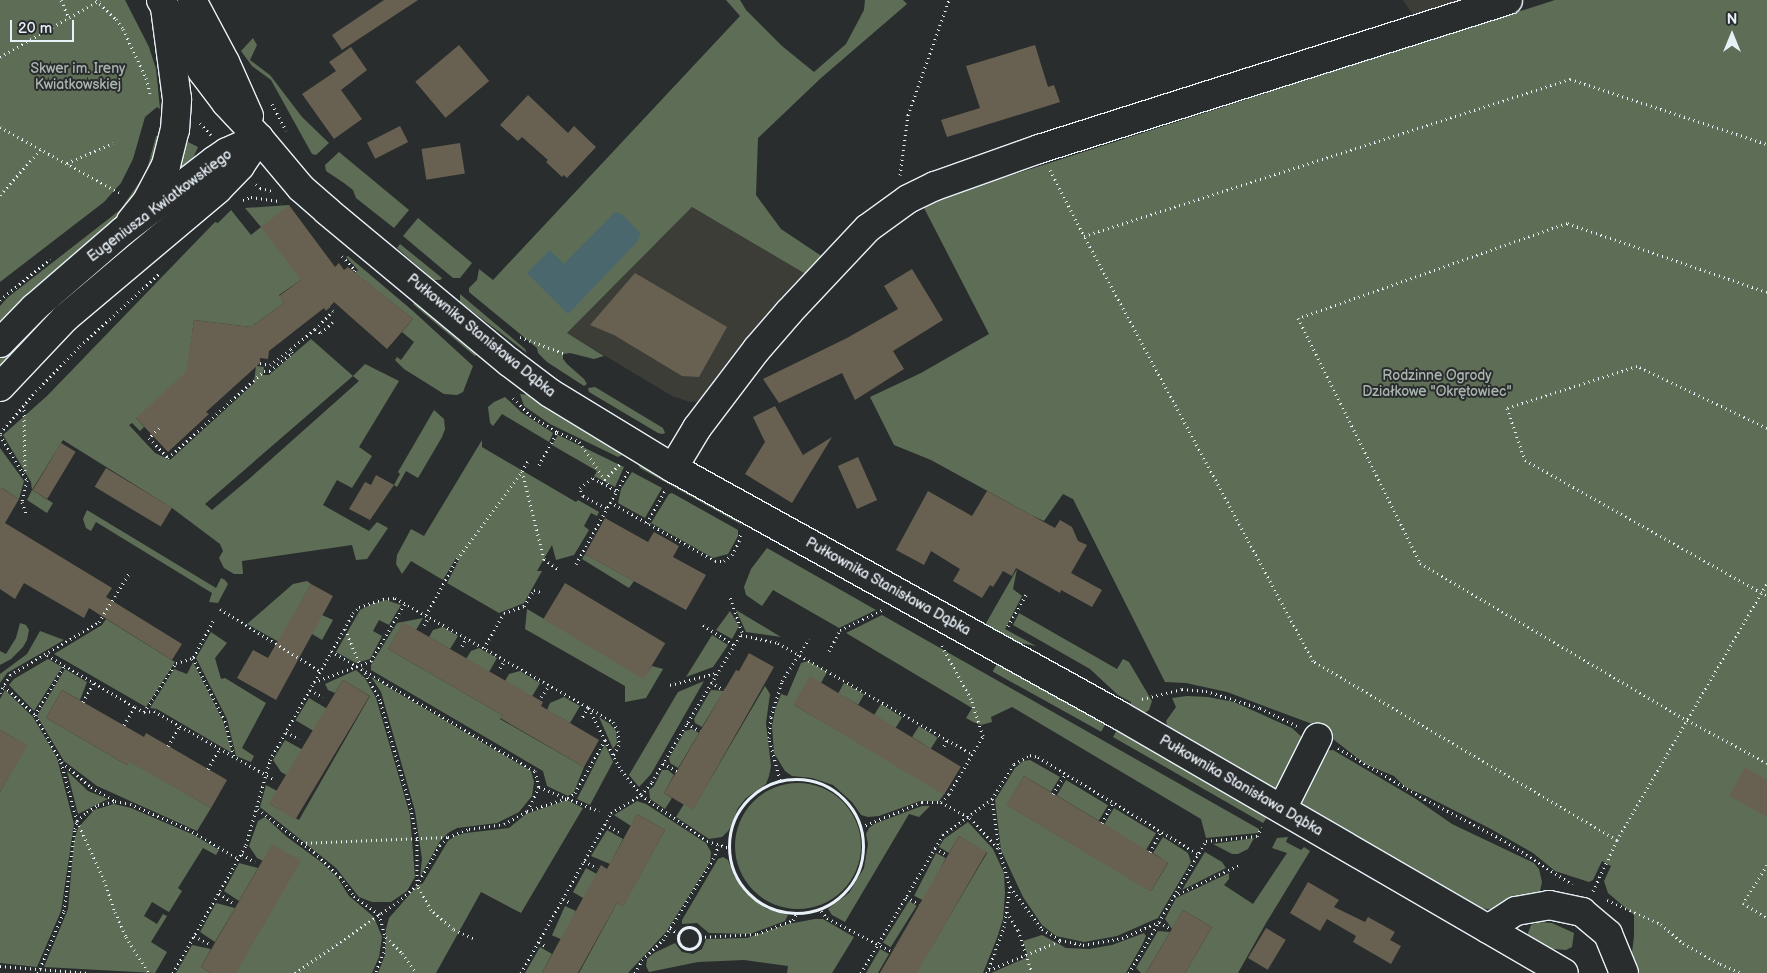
<!DOCTYPE html>
<meta charset="utf-8">
<style>
body{margin:0}
#map{position:relative;width:1767px;height:973px;overflow:hidden;background:#2a2d2e;font-family:"Balsamiq Sans",sans-serif}
div>[style]{position:absolute}
.built>*{inset:0;background:#3d3d38}
.green>*{inset:0;background:#5e6e56;transform-origin:0 0}
.round{border-radius:50%}
.water>*{inset:0;background:#49676c}
.building>*{inset:0;background:#686151;transform-origin:0 0}
.path>*{height:3px;margin-top:-1.5px;transform-origin:0;background:repeating-linear-gradient(90deg,#e8f1f8 0 1px,transparent 0 5px)}
.path>.ring{margin:-1.5px;padding:0;box-sizing:content-box;background:none;border:3px solid #e8f1f8;border-radius:50%}
.roads{filter:drop-shadow(1px 0 #e8f1f8) drop-shadow(-1px 0 #e8f1f8) drop-shadow(0 1px #e8f1f8) drop-shadow(0 -1px #e8f1f8)}
.minor>*{height:28px;margin:-14px;padding:0 14px;transform-origin:14px;border-radius:14px;background:#2a2d2e}
.major>*{height:28px;margin:-14px;padding:0 14px;transform-origin:14px;border-radius:14px;background:#2a2d2e}
span{translate:-50% -50%;white-space:nowrap;text-align:center;line-height:1.15;-webkit-text-stroke:4px #2a2d2e;paint-order:stroke}
.park-label{font-size:14px;color:#aab6af}
.street-label{font-size:14px;color:#e8f1f8}
.north{position:absolute;left:1707px;top:10px;width:50px;height:50px;-webkit-text-stroke:4px #2a2d2e;paint-order:stroke;rotate:0deg;font-size:14px;font-weight:700;line-height:20px;text-align:center;color:#e8f1f8}
.north::after{content:'';display:block;margin:auto;width:18px;height:22px;background:#e8f1f8;clip-path:polygon(50% 0,100% 100%,50% 72%,0 100%)}
.scale{position:absolute;left:10px;top:20px;width:64px;height:22px;box-sizing:border-box;border:2px solid #e8f1f8;border-top:0;padding-left:6px;font-size:15px;line-height:18px;white-space:nowrap;color:#e8f1f8;-webkit-text-stroke:4px #2a2d2e;paint-order:stroke}
</style>
<div id="map">
<div class="built">
<i style="clip-path:polygon(1403px 0,1463px 0,1413px 15px)"></i>
<i style="clip-path:polygon(692px 207px,809px 276px,700px 402px,690px 402px,672px 396px,567px 333px)"></i>
</div>
<div class="green">
<i style="clip-path:polygon(0 0,125px 0,149px 47px,156px 69px,160px 109px,157px 107px,145px 117px,133px 159px,121px 183px,104px 202px,0 282px)"></i>
<i style="clip-path:polygon(726px 0,740px 0,746px 10px,782px 46px,814px 72px,846px 44px,864px 10px,865px 0,903px 0,907px 4px,821px 78px,758px 138px,756px 195px,781px 229px,826px 259px,809px 276px,692px 207px,567px 333px,604px 356px,594px 359px,570px 353px,563px 354px,563px 359px,567px 364px,584px 379px,587px 384px,584px 386px,547px 362px,538px 353px,537px 348px,469px 292px,469px 288px,477px 280px,479px 269px,493px 280px,740px 16px)"></i>
<i style="clip-path:polygon(1555px 0,1767px 0,1767px 973px,1635px 973px,1633px 970px,1632px 953px,1634px 936px,1634px 915px,1608px 893px,1604px 881px,1611px 866px,1602px 861px,1593px 880px,1589px 882px,1555px 871px,1533px 853px,1491px 829px,1426px 796px,1405px 787px,1394px 776px,1365px 764px,1315px 725px,1227px 692px,1186px 683px,1165px 682px,1073px 499px,1063px 494px,1044px 521px,1031px 515px,931px 460px,894px 445px,870px 397px,921px 373px,989px 334px,922px 204px)"></i>
<i style="clip-path:polygon(253px 38px,257px 45px,250px 60px,270px 75px,302px 117px,329px 143px,316px 155px,312px 154px,271px 80px,252px 66px,241px 51px)"></i>
<i style="clip-path:polygon(156px 136px,165px 136px,132px 207px,0 324px,0 306px,7px 298px,120px 210px,146px 173px)"></i>
<i style="clip-path:polygon(186px 141px,198px 147px,194px 156px,187px 167px,169px 176px)"></i>
<i style="clip-path:polygon(339px 152px,409px 210px,394px 228px,356px 198px,353px 190px,344px 183px,326px 171px,325px 165px)"></i>
<i style="clip-path:polygon(217px 171px,0 369px,0 358px,49px 309px)"></i>
<i style="clip-path:polygon(evenodd,289px 205px,301px 280px,279px 295px,284px 303px,251px 327px,194px 320px,189px 356px,246px 364px,136px 418px,144px 427px,140px 431px,132px 423px,129px 425px,155px 453px,170px 460px,263px 375px,269px 375px,311px 339px,353px 376px,365px 364px,399px 381px,359px 447px,372px 456px,352px 488px,337px 480px,323px 505px,369px 531px,377px 522px,388px 528px,367px 559px,356px 560px,352px 545px,242px 561px,243px 574px,234px 574px,224px 568px,219px 558px,223px 551px,220px 544px,172px 508px,63px 440px,32px 490px,53px 503px,47px 513px,27px 500px,32px 490px,31px 482px,3px 435px,47px 396px,215px 222px,218px 223px,231px 210px,251px 235px,261px 227px,245px 208px,289px 205px,353px 376px,359px 381px,249px 479px,212px 510px,205px 504px,353px 376px)"></i>
<i style="clip-path:polygon(418px 218px,472px 263px,460px 278px,453px 278px,403px 236px)"></i>
<i style="clip-path:polygon(400px 244px,442px 278px,440px 280px,434px 280px,397px 248px)"></i>
<i style="clip-path:polygon(348px 256px,413px 311px,473px 366px,463px 392px,457px 395px,444px 394px,404px 369px,395px 360px,397px 357px,401px 360px,414px 342px,402px 332px,413px 319px,355px 273px,358px 270px,346px 257px)"></i>
<i style="clip-path:polygon(460px 294px,525px 349px,527px 353px,460px 302px)"></i>
<i style="left:415px;top:302px;width:81px;height:3px;rotate:40deg"></i>
<i style="left:256px;top:366px;width:8px;height:62px;rotate:7deg"></i>
<i style="clip-path:polygon(595px 387px,663px 428px,665px 433px,662px 434px,658px 433px,589px 392px,588px 388px)"></i>
<i style="clip-path:polygon(520px 394px,530px 395px,626px 453px,618px 457px,550px 424px,524px 406px)"></i>
<i style="clip-path:polygon(505px 397px,521px 412px,553px 433px,549px 442px,502px 414px,493px 426px,490px 423px,488px 407px,494px 402px)"></i>
<i style="clip-path:polygon(434px 410px,444px 419px,445px 429px,442px 437px,418px 478px,406px 471px,397px 487px,394px 485px,400px 474px,398px 472px)"></i>
<i style="clip-path:polygon(558px 435px,624px 467px,615px 487px,594px 476px,597px 471px,552px 445px)"></i>
<i style="clip-path:polygon(482px 440px,482px 447px,576px 502px,578px 500px,599px 512px,597px 516px,591px 513px,584px 526px,589px 530px,574px 555px,556px 560px,552px 545px,537px 571px,542px 571px,524px 603px,499px 613px,447px 583px,459px 560px,456px 558px,443px 580px,411px 561px,402px 574px,396px 564px,397px 555px,411px 529px,424px 536px)"></i>
<i style="clip-path:polygon(0 448px,24px 481px,19px 499px,2px 488px,0 491px)"></i>
<i style="clip-path:polygon(637px 461px,736px 515px,742px 525px,640px 468px)"></i>
<i style="clip-path:polygon(632px 472px,662px 488px,645px 518px,618px 503px,621px 489px)"></i>
<i style="clip-path:polygon(672px 493px,738px 530px,738px 536px,728px 554px,713px 558px,651px 523px,669px 494px)"></i>
<i style="clip-path:polygon(87px 510px,216px 588px,221px 578px,225px 580px,228px 584px,218px 603px,209px 602px,212px 593px,96px 522px,91px 531px,86px 528px,83px 519px)"></i>
<i style="clip-path:polygon(767px 548px,876px 610px,839px 628px,773px 590px,762px 606px,746px 595px,744px 587px,751px 569px)"></i>
<i style="clip-path:polygon(585px 554px,634px 581px,629px 588px,582px 559px)"></i>
<i style="clip-path:polygon(1017px 569px,1013px 589px,1022px 596px,1005px 629px,1036px 646px,1014px 642px,985px 625px)"></i>
<i style="clip-path:polygon(307px 581px,311px 584px,279px 642px,247px 624px,293px 584px)"></i>
<i style="clip-path:polygon(386px 600px,401px 605px,389px 625px,379px 620px,373px 631px,382px 636px,370px 659px,356px 663px,336px 652px,360px 610px,372px 604px)"></i>
<i style="clip-path:polygon(527px 609px,644px 677px,652px 666px,663px 669px,646px 698px,625px 702px,625px 686px,525px 629px)"></i>
<i style="clip-path:polygon(736px 610px,781px 637px,746px 632px)"></i>
<i style="clip-path:polygon(730px 611px,739px 626px,732px 639px,716px 630px)"></i>
<i style="clip-path:polygon(1019px 613px,1117px 669px,1123px 659px,1129px 662px,1152px 701px,1149px 710px,1140px 716px,1129px 710px,1131px 702px,1118px 695px,1090px 669px,1013px 625px)"></i>
<i style="clip-path:polygon(322px 615px,333px 620px,322px 640px,307px 631px)"></i>
<i style="clip-path:polygon(882px 615px,1259px 829px,1258px 833px,1206px 838px,1201px 819px,1012px 707px,991px 717px,992px 722px,981px 725px,973px 722px,966px 718px,972px 708px,846px 633px)"></i>
<i style="clip-path:polygon(423px 618px,416px 630px,403px 623px,388px 649px,502px 715px,500px 719px,584px 767px,574px 792px,568px 796px,547px 786px,543px 771px,371px 670px,371px 665px,397px 623px)"></i>
<i style="clip-path:polygon(106px 619px,175px 662px,146px 707px,54px 654px,102px 625px)"></i>
<i style="clip-path:polygon(20px 623px,26px 625px,29px 630px,27px 640px,23px 647px,11px 659px,0 665px,0 651px,6px 654px,16px 638px)"></i>
<i style="clip-path:polygon(443px 627px,458px 636px,450px 649px,429px 637px,433px 630px)"></i>
<i style="clip-path:polygon(40px 631px,64px 640px,7px 673px,0 683px,0 674px,27px 654px)"></i>
<i style="clip-path:polygon(211px 632px,227px 643px,215px 658px,221px 679px,225px 678px,266px 703px,242px 748px,254px 756px,251px 762px,236px 756px,227px 719px,196px 658px)"></i>
<i style="clip-path:polygon(712px 635px,728px 645px,713px 667px,686px 677px)"></i>
<i style="clip-path:polygon(479px 648px,497px 658px,489px 672px,466px 659px,471px 651px)"></i>
<i style="clip-path:polygon(48px 659px,62px 667px,34px 711px,9px 685px,14px 679px)"></i>
<i style="clip-path:polygon(808px 661px,827px 672px,821px 683px,810px 677px,794px 705px,945px 793px,939px 801px,920px 801px,879px 816px,868px 817px,861px 815px,852px 802px,833px 785px,812px 778px,792px 776px,785px 771px,774px 753px,772px 726px,775px 710px,781px 694px,787px 696px,801px 663px)"></i>
<i style="clip-path:polygon(193px 662px,223px 721px,232px 753px,157px 709px,150px 708px,174px 669px,187px 674px)"></i>
<i style="left:998px;top:662px;width:124px;height:11px;rotate:29deg"></i>
<i style="clip-path:polygon(65px 669px,87px 682px,80px 700px,62px 690px,46px 718px,127px 765px,129px 761px,211px 808px,197px 831px,97px 786px,64px 761px,37px 716px)"></i>
<i style="clip-path:polygon(356px 670px,365px 678px,376px 698px,410px 815px,415px 877px,407px 891px,391px 902px,372px 902px,359px 897px,336px 868px,260px 807px,266px 785px,279px 792px,271px 805px,299px 820px,370px 696px,343px 680px,335px 693px,328px 690px,325px 684px)"></i>
<i style="clip-path:polygon(520px 671px,540px 683px,530px 700px,505px 681px,509px 674px)"></i>
<i style="clip-path:polygon(371px 677px,531px 771px,534px 782px,532px 796px,519px 812px,497px 823px,457px 828px,448px 833px,440px 841px,420px 877px,422px 859px,415px 811px,381px 692px)"></i>
<i style="clip-path:polygon(704px 681px,651px 774px,639px 787px,629px 775px,678px 692px)"></i>
<i style="left:844px;top:683px;width:23px;height:12px;rotate:29deg"></i>
<i style="clip-path:polygon(765px 686px,770px 694px,766px 723px,771px 766px,769px 776px,766px 784px,746px 798px,738px 808px,729px 830px,722px 837px,709px 839px,676px 817px,684px 804px,693px 809px)"></i>
<i style="clip-path:polygon(5px 690px,33px 717px,57px 758px,74px 824px,61px 911px,37px 967px,0 963px,0 792px,27px 745px,0 730px,0 699px)"></i>
<i style="clip-path:polygon(711px 690px,724px 691px,702px 727px,695px 723px,694px 719px)"></i>
<i style="clip-path:polygon(1187px 696px,1208px 697px,1234px 702px,1292px 728px,1305px 740px,1280px 793px,1168px 729px,1166px 721px,1176px 707px,1172px 698px)"></i>
<i style="clip-path:polygon(564px 697px,580px 706px,570px 723px,547px 710px,550px 703px)"></i>
<i style="left:309px;top:698px;width:21px;height:26px;rotate:31deg"></i>
<i style="left:881px;top:704px;width:25px;height:13px;rotate:32deg"></i>
<i style="clip-path:polygon(599px 717px,610px 724px,616px 731px,617px 743px,613px 749px)"></i>
<i style="left:919px;top:726px;width:22px;height:13px;rotate:32deg"></i>
<i style="clip-path:polygon(692px 729px,699px 733px,678px 768px,670px 763px,669px 758px,685px 731px)"></i>
<i style="clip-path:polygon(1117px 730px,1264px 813px,1266px 819px,1263px 823px,1113px 737px)"></i>
<i style="clip-path:polygon(285px 740px,303px 750px,288px 776px,281px 772px,273px 760px)"></i>
<i style="clip-path:polygon(605px 744px,613px 762px,590px 805px,577px 799px)"></i>
<i style="clip-path:polygon(1333px 750px,1416px 799px,1452px 824px,1534px 863px,1539px 869px,1542px 882px,1540px 891px,1530px 901px,1500px 911px,1475px 907px,1299px 806px,1323px 751px)"></i>
<i style="clip-path:polygon(1030px 760px,1060px 777px,1051px 792px,1024px 776px,1007px 805px,1151px 891px,1168px 863px,1153px 853px,1163px 837px,1188px 853px,1191px 862px,1158px 918px,1117px 936px,1084px 942px,1056px 936px,1042px 925px,1023px 897px,1001px 850px,995px 800px,1015px 768px,1023px 761px)"></i>
<i style="clip-path:polygon(662px 770px,668px 770px,674px 775px,664px 793px,672px 798px,665px 809px,650px 799px,649px 790px,654px 786px)"></i>
<i style="clip-path:polygon(67px 771px,88px 791px,108px 799px,78px 814px)"></i>
<i style="left:1066px;top:780px;width:49px;height:18px;rotate:31deg"></i>
<i class="round" style="left:735px;top:783px;width:126px;height:126px"></i>
<i style="clip-path:polygon(567px 800px,583px 808px,521px 913px,481px 892px,436px 973px,378px 973px,385px 955px,386px 929px,389px 918px,417px 886px,423px 883px,448px 841px,455px 836px,466px 833px,509px 828px,526px 814px)"></i>
<i style="clip-path:polygon(637px 801px,646px 804px,706px 843px,711px 852px,710px 862px,666px 932px,628px 973px,579px 973px,617px 903px,623px 906px,665px 830px,637px 814px,631px 826px,614px 815px)"></i>
<i style="clip-path:polygon(114px 804px,131px 808px,194px 835px,219px 850px,216px 855px,203px 848px,178px 888px,182px 891px,169px 912px,152px 902px,144px 916px,157px 924px,163px 914px,167px 916px,151px 942px,167px 952px,155px 973px,44px 967px,68px 909px,74px 841px,78px 828px,94px 810px)"></i>
<i style="clip-path:polygon(922px 806px,930px 806px,919px 817px,909px 814px,845px 922px,832px 915px,828px 909px,849px 893px,864px 868px,868px 844px,866px 834px,869px 828px,874px 824px)"></i>
<i style="left:1114px;top:808px;width:49px;height:20px;rotate:31deg"></i>
<i style="clip-path:polygon(265px 817px,287px 837px,321px 862px,337px 877px,349px 896px,374px 917px,382px 937px,379px 957px,372px 973px,236px 973px,263px 861px,257px 858px,249px 846px,258px 821px)"></i>
<i style="clip-path:polygon(968px 822px,993px 849px,1004px 873px,1005px 893px,1003px 919px,997px 938px,983px 973px,916px 973px,987px 853px,959px 836px,949px 853px,939px 847px,944px 839px)"></i>
<i style="clip-path:polygon(607px 830px,623px 839px,610px 864px,591px 856px)"></i>
<i style="clip-path:polygon(1288px 837px,1286px 842px,1301px 850px,1304px 847px,1310px 851px,1266px 923px,1238px 973px,1185px 973px,1212px 927px,1183px 910px,1172px 929px,1165px 919px,1176px 898px,1229px 873px,1229px 879px,1224px 885px,1253px 904px,1287px 853px,1272px 848px,1277px 838px)"></i>
<i style="clip-path:polygon(1254px 838px,1248px 849px,1238px 854px,1232px 854px,1213px 844px)"></i>
<i style="clip-path:polygon(1205px 852px,1222px 862px,1226px 868px,1182px 890px)"></i>
<i style="left:936px;top:853px;width:11px;height:48px;rotate:27deg"></i>
<i style="clip-path:polygon(723px 857px,728px 860px,734px 876px,745px 892px,767px 909px,788px 915px,785px 921px,750px 934px,709px 933px,697px 923px,682px 924px,682px 920px,718px 859px)"></i>
<i style="clip-path:polygon(239px 863px,258px 868px,239px 901px,224px 891px)"></i>
<i style="clip-path:polygon(586px 868px,602px 877px,583px 898px,573px 892px)"></i>
<i style="left:909px;top:901px;width:9px;height:49px;rotate:32deg"></i>
<i style="clip-path:polygon(216px 903px,235px 908px,215px 942px,200px 932px)"></i>
<i style="left:565px;top:906px;width:12px;height:32px;rotate:24deg"></i>
<i style="clip-path:polygon(815px 919px,823px 919px,854px 937px,832px 973px,787px 973px,788px 966px,744px 960px,698px 962px,649px 972px,646px 966px,647px 959px,654px 953px,675px 943px,682px 952px,693px 954px,702px 949px,706px 939px,747px 938px,788px 924px)"></i>
<i style="clip-path:polygon(1539px 922px,1552px 923px,1574px 933px,1572px 947px,1566px 950px,1542px 948px,1527px 936px,1531px 925px)"></i>
<i style="clip-path:polygon(1158px 931px,1170px 932px,1146px 973px,1141px 973px,1136px 968px)"></i>
<i style="clip-path:polygon(1144px 933px,1146px 936px,1142px 945px,1126px 973px,991px 973px,1028px 957px,1023px 941px,1042px 935px,1066px 948px,1089px 949px,1112px 945px)"></i>
<i style="clip-path:polygon(192px 945px,211px 949px,201px 967px,211px 973px,176px 973px)"></i>
<i style="clip-path:polygon(540px 947px,552px 954px,542px 973px,525px 973px)"></i>
<i style="clip-path:polygon(880px 949px,889px 954px,878px 973px,866px 973px)"></i>
</div>
<div class="water">
<i style="clip-path:polygon(615px 212px,623px 215px,641px 234px,636px 243px,568px 314px,527px 273px,550px 250px,564px 264px)"></i>
</div>
<div class="building">
<i style="clip-path:polygon(384px 0,418px 0,342px 50px,332px 35px)"></i>
<i style="left:459px;top:45px;width:47px;height:57px;rotate:50deg"></i>
<i style="clip-path:polygon(1035px 45px,1048px 87px,1054px 85px,1060px 102px,947px 137px,941px 120px,980px 108px,966px 66px)"></i>
<i style="clip-path:polygon(351px 47px,367px 70px,341px 90px,362px 119px,334px 139px,302px 94px,336px 71px,329px 62px)"></i>
<i style="clip-path:polygon(528px 95px,568px 133px,574px 126px,596px 147px,567px 178px,564px 175px,562px 177px,546px 162px,548px 160px,522px 137px,518px 141px,500px 125px)"></i>
<i style="left:400px;top:126px;width:18px;height:37px;rotate:63deg"></i>
<i style="left:460px;top:143px;width:31px;height:39px;rotate:81deg"></i>
<i style="clip-path:polygon(289px 205px,335px 267px,339px 263px,344px 270px,348px 267px,413px 319px,387px 349px,334px 302px,326px 311px,324px 308px,269px 351px,268px 359px,260px 358px,260px 363px,206px 412px,209px 414px,168px 452px,136px 418px,186px 372px,194px 320px,251px 327px,284px 303px,279px 296px,301px 280px,261px 227px)"></i>
<i style="clip-path:polygon(912px 269px,943px 320px,893px 351px,904px 369px,855px 400px,842px 373px,779px 403px,763px 379px,847px 338px,898px 309px,884px 286px)"></i>
<i style="clip-path:polygon(635px 273px,727px 327px,699px 377px,682px 376px,614px 335px,590px 325px)"></i>
<i style="clip-path:polygon(775px 406px,803px 455px,832px 437px,792px 503px,745px 474px,765px 442px,753px 417px)"></i>
<i style="left:61px;top:443px;width:17px;height:55px;rotate:31deg"></i>
<i style="left:858px;top:457px;width:47px;height:22px;rotate:66deg"></i>
<i style="left:106px;top:468px;width:77px;height:22px;rotate:31deg"></i>
<i style="clip-path:polygon(376px 475px,394px 485px,370px 520px,349px 509px,365px 482px,371px 485px)"></i>
<i style="clip-path:polygon(0 487px,19px 499px,5px 523px,112px 588px,106px 597px,182px 644px,172px 660px,89px 608px,84px 618px,24px 583px,15px 599px,0 589px)"></i>
<i style="clip-path:polygon(928px 491px,972px 516px,987px 491px,1055px 528px,1060px 520px,1072px 527px,1078px 541px,1087px 545px,1071px 573px,1102px 590px,1092px 607px,1061px 590px,1060px 593px,1016px 568px,1012px 576px,1003px 571px,993px 587px,990px 585px,982px 598px,953px 581px,960px 569px,931px 551px,924px 565px,896px 550px)"></i>
<i style="clip-path:polygon(605px 518px,648px 542px,654px 532px,679px 546px,673px 557px,706px 575px,686px 610px,585px 554px)"></i>
<i style="left:565px;top:583px;width:117px;height:42px;rotate:31deg"></i>
<i style="clip-path:polygon(311px 584px,333px 596px,276px 700px,237px 678px,253px 650px,268px 658px)"></i>
<i style="clip-path:polygon(403px 622px,543px 702px,541px 706px,599px 740px,584px 767px,500px 718px,502px 715px,388px 649px)"></i>
<i style="clip-path:polygon(749px 653px,774px 667px,693px 810px,664px 793px,736px 670px,739px 671px)"></i>
<i style="left:810px;top:676px;width:176px;height:33px;rotate:31deg"></i>
<i style="left:343px;top:680px;width:31px;height:144px;rotate:31deg"></i>
<i style="clip-path:polygon(62px 690px,144px 737px,146px 733px,227px 780px,211px 808px,129px 762px,127px 765px,46px 718px)"></i>
<i style="clip-path:polygon(0 730px,28px 745px,0 792px)"></i>
<i style="clip-path:polygon(1745px 767px,1767px 780px,1767px 817px,1729px 796px)"></i>
<i style="left:1024px;top:776px;width:168px;height:34px;rotate:31deg"></i>
<i style="clip-path:polygon(637px 814px,665px 830px,623px 907px,617px 903px,578px 973px,542px 973px,601px 865px,607px 869px)"></i>
<i style="left:959px;top:836px;width:32px;height:159px;rotate:30deg"></i>
<i style="clip-path:polygon(272px 844px,301px 861px,236px 973px,211px 973px,201px 967px)"></i>
<i style="clip-path:polygon(1308px 882px,1339px 900px,1334px 907px,1365px 922px,1368px 917px,1395px 932px,1390px 940px,1401px 946px,1391px 964px,1353px 942px,1356px 936px,1327px 919px,1320px 931px,1290px 913px)"></i>
<i style="clip-path:polygon(1183px 910px,1212px 927px,1185px 973px,1146px 973px)"></i>
<i style="left:1266px;top:928px;width:23px;height:35px;rotate:31deg"></i>
</div>
<div class="path">
<i style="left:61px;top:0;width:20px;rotate:66deg"></i>
<i style="left:96px;top:0;width:28px;rotate:44deg"></i>
<i style="left:116px;top:19px;width:12px;rotate:55deg"></i>
<i style="left:123px;top:29px;width:54px;rotate:64.9deg"></i>
<i style="left:146px;top:78px;width:16px;rotate:75deg"></i>
<i style="left:0;top:57px;width:115px;rotate:-29.7deg"></i>
<i style="left:272px;top:104px;width:30px;rotate:62deg"></i>
<i style="left:200px;top:123px;width:16px;rotate:47deg"></i>
<i style="left:0;top:127px;width:139px;rotate:28.8deg"></i>
<i style="left:67px;top:163px;width:50px;rotate:-23.5deg"></i>
<i style="left:1050px;top:170px;width:74px;rotate:62.7deg"></i>
<i style="left:900px;top:175px;width:61px;rotate:-82.4deg"></i>
<i style="left:908px;top:115px;width:122px;rotate:-70.4deg"></i>
<i style="left:256px;top:184px;width:6px;rotate:45deg"></i>
<i style="left:260px;top:188px;width:12px;rotate:14deg"></i>
<i style="left:0;top:195px;width:62px;rotate:-48.3deg"></i>
<i style="left:243px;top:200px;width:9px;rotate:-21deg"></i>
<i style="left:251px;top:197px;width:30px;rotate:8deg"></i>
<i style="left:342px;top:256px;width:19px;rotate:47deg"></i>
<i style="left:355px;top:270px;width:2px;rotate:117deg"></i>
<i style="left:1767px;top:292px;width:212px;rotate:-161deg"></i>
<i style="left:1567px;top:223px;width:285px;rotate:160.5deg"></i>
<i style="left:1298px;top:318px;width:274px;rotate:63.5deg"></i>
<i style="left:1420px;top:563px;width:310px;rotate:30.5deg"></i>
<i style="left:1687px;top:720px;width:91px;rotate:28.3deg"></i>
<i style="left:0;top:300px;width:65px;rotate:-39.4deg"></i>
<i style="left:315px;top:329px;width:25px;rotate:-45deg"></i>
<i style="left:333px;top:311px;width:5px;rotate:-143deg"></i>
<i style="left:520px;top:337px;width:49px;rotate:20.3deg"></i>
<i style="left:260px;top:363px;width:10px;rotate:11deg"></i>
<i style="left:270px;top:365px;width:26px;rotate:-37deg"></i>
<i style="left:513px;top:398px;width:24px;rotate:45deg"></i>
<i style="left:530px;top:415px;width:32px;rotate:32deg"></i>
<i style="left:557px;top:432px;width:25px;rotate:23deg"></i>
<i style="left:24px;top:405px;width:69px;rotate:89.2deg"></i>
<i style="left:159px;top:428px;width:14px;rotate:135deg"></i>
<i style="left:149px;top:438px;width:28px;rotate:46deg"></i>
<i style="left:168px;top:458px;width:130px;rotate:-42.2deg"></i>
<i style="left:264px;top:371px;width:6px"></i>
<i style="left:270px;top:371px;width:28px;rotate:-39deg"></i>
<i style="left:292px;top:353px;width:4px;rotate:-104deg"></i>
<i style="left:291px;top:349px;width:31px;rotate:-40deg"></i>
<i style="left:315px;top:329px;width:7px;rotate:34deg"></i>
<i style="left:321px;top:333px;width:16px;rotate:-43deg"></i>
<i style="left:1767px;top:428px;width:144px;rotate:-154.5deg"></i>
<i style="left:1637px;top:366px;width:137px;rotate:162.1deg"></i>
<i style="left:1507px;top:408px;width:55px;rotate:70.9deg"></i>
<i style="left:1525px;top:460px;width:278px;rotate:29.3deg"></i>
<i style="left:0;top:433px;width:55px;rotate:-49.4deg"></i>
<i style="left:36px;top:391px;width:63px;rotate:-45.6deg"></i>
<i style="left:80px;top:346px;width:108px;rotate:-42.4deg"></i>
<i style="left:0;top:435px;width:52px;rotate:59deg"></i>
<i style="left:27px;top:480px;width:23px;rotate:103deg"></i>
<i style="left:22px;top:502px;width:12px;rotate:70deg"></i>
<i style="left:579px;top:442px;width:56px;rotate:55.2deg"></i>
<i style="left:539px;top:465px;width:38px;rotate:-61deg"></i>
<i style="left:522px;top:471px;width:91px;rotate:76deg"></i>
<i style="left:544px;top:559px;width:17px;rotate:36deg"></i>
<i style="left:601px;top:483px;width:27px;rotate:-45deg"></i>
<i style="left:610px;top:502px;width:120px;rotate:29.3deg"></i>
<i style="left:715px;top:561px;width:9px"></i>
<i style="left:724px;top:561px;width:10px;rotate:-37deg"></i>
<i style="left:732px;top:555px;width:16px;rotate:-63deg"></i>
<i style="left:739px;top:541px;width:9px;rotate:-77deg"></i>
<i style="left:606px;top:508px;width:26px;rotate:-152deg"></i>
<i style="left:583px;top:496px;width:9px;rotate:-111deg"></i>
<i style="left:580px;top:488px;width:16px;rotate:-38deg"></i>
<i style="left:593px;top:478px;width:26px;rotate:29deg"></i>
<i style="left:647px;top:523px;width:37px;rotate:-61deg"></i>
<i style="left:576px;top:564px;width:109px;rotate:-60.8deg"></i>
<i style="left:220px;top:609px;width:118px;rotate:31.8deg"></i>
<i style="left:426px;top:615px;width:64px;rotate:-61deg"></i>
<i style="left:457px;top:559px;width:109px;rotate:-53.5deg"></i>
<i style="left:522px;top:471px;width:14px;rotate:-60deg"></i>
<i style="left:213px;top:621px;width:42px;rotate:118.4deg"></i>
<i style="left:193px;top:658px;width:71px;rotate:63.1deg"></i>
<i style="left:225px;top:721px;width:38px;rotate:76deg"></i>
<i style="left:424px;top:625px;width:9px;rotate:-58deg"></i>
<i style="left:703px;top:625px;width:37px;rotate:33deg"></i>
<i style="left:1008px;top:626px;width:38px;rotate:-60deg"></i>
<i style="left:345px;top:629px;width:39px;rotate:67deg"></i>
<i style="left:741px;top:635px;width:38px;rotate:12deg"></i>
<i style="left:778px;top:643px;width:224px;rotate:29.8deg"></i>
<i style="left:462px;top:646px;width:9px;rotate:-63deg"></i>
<i style="left:484px;top:648px;width:40px;rotate:-60.3deg"></i>
<i style="left:504px;top:613px;width:21px;rotate:-19deg"></i>
<i style="left:524px;top:606px;width:19px;rotate:-58deg"></i>
<i style="left:534px;top:590px;width:9px;rotate:18deg"></i>
<i style="left:331px;top:651px;width:237px;rotate:30.5deg"></i>
<i style="left:535px;top:771px;width:16px;rotate:76deg"></i>
<i style="left:539px;top:787px;width:25px;rotate:116deg"></i>
<i style="left:829px;top:651px;width:24px;rotate:-62deg"></i>
<i style="left:840px;top:630px;width:47px;rotate:-25.5deg"></i>
<i style="left:47px;top:655px;width:102px;rotate:30.6deg"></i>
<i style="left:135px;top:707px;width:10px;rotate:29deg"></i>
<i style="left:144px;top:712px;width:10px;rotate:-6deg"></i>
<i style="left:154px;top:711px;width:139px;rotate:29.7deg"></i>
<i style="left:500px;top:668px;width:9px;rotate:-58deg"></i>
<i style="left:314px;top:682px;width:61px;rotate:-20.2deg"></i>
<i style="left:371px;top:661px;width:67px;rotate:-59.6deg"></i>
<i style="left:711px;top:682px;width:15px;rotate:32deg"></i>
<i style="left:670px;top:685px;width:48px;rotate:-14.6deg"></i>
<i style="left:4px;top:686px;width:42px;rotate:43.1deg"></i>
<i style="left:35px;top:715px;width:54px;rotate:61deg"></i>
<i style="left:61px;top:762px;width:61px;rotate:74.8deg"></i>
<i style="left:77px;top:821px;width:65px;rotate:65.4deg"></i>
<i style="left:104px;top:880px;width:34px;rotate:71deg"></i>
<i style="left:115px;top:912px;width:27px;rotate:66deg"></i>
<i style="left:126px;top:937px;width:43px;rotate:57.4deg"></i>
<i style="left:310px;top:690px;width:15px;rotate:28deg"></i>
<i style="left:0;top:693px;width:21px;rotate:-61deg"></i>
<i style="left:10px;top:675px;width:104px;rotate:-30.8deg"></i>
<i style="left:99px;top:622px;width:59px;rotate:-58.2deg"></i>
<i style="left:541px;top:697px;width:14px;rotate:-56deg"></i>
<i style="left:1142px;top:699px;width:41px;rotate:-14deg"></i>
<i style="left:1182px;top:689px;width:24px;rotate:5deg"></i>
<i style="left:1206px;top:691px;width:57px;rotate:17.5deg"></i>
<i style="left:1260px;top:708px;width:41px;rotate:25.9deg"></i>
<i style="left:83px;top:702px;width:23px;rotate:-61deg"></i>
<i style="left:144px;top:712px;width:59px;rotate:-56.9deg"></i>
<i style="left:176px;top:663px;width:18px;rotate:-16deg"></i>
<i style="left:35px;top:715px;width:58px;rotate:-59deg"></i>
<i style="left:687px;top:723px;width:15px;rotate:32deg"></i>
<i style="left:124px;top:725px;width:21px;rotate:-59deg"></i>
<i style="left:286px;top:732px;width:15px;rotate:28deg"></i>
<i style="left:605px;top:740px;width:34px;rotate:62deg"></i>
<i style="left:621px;top:770px;width:32px;rotate:51deg"></i>
<i style="left:641px;top:795px;width:80px;rotate:34.9deg"></i>
<i style="left:707px;top:841px;width:24px;rotate:17deg"></i>
<i style="left:168px;top:746px;width:23px;rotate:-59deg"></i>
<i style="left:944px;top:746px;width:7px;rotate:-63deg"></i>
<i style="left:1338px;top:748px;width:101px;rotate:30.4deg"></i>
<i style="left:1425px;top:799px;width:90px;rotate:27.7deg"></i>
<i style="left:1505px;top:841px;width:80px;rotate:32.7deg"></i>
<i style="left:62px;top:762px;width:38px;rotate:41deg"></i>
<i style="left:91px;top:787px;width:28px;rotate:30deg"></i>
<i style="left:663px;top:763px;width:16px;rotate:30deg"></i>
<i style="left:208px;top:769px;width:22px;rotate:-60deg"></i>
<i class="ring" style="left:729px;top:779px;width:131px;height:131px"></i>
<i style="left:780px;top:780px;width:43px;rotate:-104.7deg"></i>
<i style="left:769px;top:738px;width:21px;rotate:-85deg"></i>
<i style="left:771px;top:717px;width:38px;rotate:-73deg"></i>
<i style="left:782px;top:681px;width:50px;rotate:-57.3deg"></i>
<i style="left:539px;top:787px;width:65px;rotate:21.8deg"></i>
<i style="left:1053px;top:794px;width:25px;rotate:-58deg"></i>
<i style="left:941px;top:802px;width:33px;rotate:29deg"></i>
<i style="left:970px;top:818px;width:41px;rotate:47deg"></i>
<i style="left:258px;top:809px;width:71px;rotate:37.5deg"></i>
<i style="left:314px;top:852px;width:36px;rotate:44deg"></i>
<i style="left:340px;top:877px;width:24px;rotate:54deg"></i>
<i style="left:354px;top:896px;width:31px;rotate:36deg"></i>
<i style="left:379px;top:914px;width:24px;rotate:75deg"></i>
<i style="left:385px;top:937px;width:15px;rotate:94deg"></i>
<i style="left:384px;top:952px;width:23px;rotate:113deg"></i>
<i style="left:1102px;top:823px;width:24px;rotate:-62deg"></i>
<i style="left:605px;top:824px;width:16px;rotate:30deg"></i>
<i style="left:861px;top:827px;width:66px;rotate:-22.3deg"></i>
<i style="left:922px;top:802px;width:19px"></i>
<i style="left:941px;top:802px;width:11px;rotate:-45deg"></i>
<i style="left:949px;top:794px;width:67px;rotate:-59.6deg"></i>
<i style="left:983px;top:736px;width:39px;rotate:-108deg"></i>
<i style="left:971px;top:699px;width:63px;rotate:-118.6deg"></i>
<i style="left:1617px;top:840px;width:353px;rotate:-149.5deg"></i>
<i style="left:1313px;top:661px;width:483px;rotate:-118.3deg"></i>
<i style="left:1084px;top:236px;width:511px;rotate:-17.9deg"></i>
<i style="left:1570px;top:79px;width:207px;rotate:18.3deg"></i>
<i style="left:301px;top:843px;width:146px;rotate:-2.4deg"></i>
<i style="left:935px;top:848px;width:14px;rotate:30deg"></i>
<i style="left:1150px;top:852px;width:24px;rotate:-62deg"></i>
<i style="left:242px;top:854px;width:15px;rotate:32deg"></i>
<i style="left:584px;top:861px;width:15px;rotate:28deg"></i>
<i style="left:1767px;top:865px;width:45px;rotate:122.3deg"></i>
<i style="left:1743px;top:903px;width:28px;rotate:32deg"></i>
<i style="left:1010px;top:887px;width:53px;rotate:52.7deg"></i>
<i style="left:1042px;top:929px;width:21px;rotate:31deg"></i>
<i style="left:1060px;top:940px;width:24px;rotate:12deg"></i>
<i style="left:1083px;top:945px;width:40px;rotate:-10deg"></i>
<i style="left:1122px;top:938px;width:40px;rotate:-23.4deg"></i>
<i style="left:1159px;top:922px;width:94px;rotate:-59.9deg"></i>
<i style="left:1206px;top:841px;width:51px;rotate:-5.6deg"></i>
<i style="left:1257px;top:836px;width:10px;rotate:-61deg"></i>
<i style="left:1593px;top:891px;width:56px;rotate:-64.8deg"></i>
<i style="left:1617px;top:840px;width:298px;rotate:-59.7deg"></i>
<i style="left:219px;top:893px;width:16px;rotate:35deg"></i>
<i style="left:1174px;top:896px;width:72px;rotate:-25.5deg"></i>
<i style="left:906px;top:897px;width:15px;rotate:28deg"></i>
<i style="left:563px;top:899px;width:9px;rotate:27deg"></i>
<i style="left:1607px;top:900px;width:59px;rotate:24deg"></i>
<i style="left:1661px;top:924px;width:29px;rotate:41deg"></i>
<i style="left:1683px;top:943px;width:43px;rotate:29.6deg"></i>
<i style="left:1720px;top:964px;width:23px;rotate:23deg"></i>
<i style="left:821px;top:911px;width:9px;rotate:49deg"></i>
<i style="left:827px;top:918px;width:72px;rotate:27.3deg"></i>
<i style="left:1007px;top:912px;width:21px;rotate:59deg"></i>
<i style="left:1018px;top:930px;width:45px;rotate:72deg"></i>
<i class="ring" style="left:678px;top:927px;width:19px;height:19px"></i>
<i style="left:670px;top:928px;width:11px;rotate:34deg"></i>
<i style="left:194px;top:936px;width:16px;rotate:27deg"></i>
<i style="left:386px;top:937px;width:23px;rotate:45deg"></i>
<i style="left:402px;top:953px;width:24px;rotate:55deg"></i>
<i style="left:700px;top:937px;width:57px;rotate:-3deg"></i>
<i style="left:757px;top:934px;width:39px;rotate:-21deg"></i>
<i style="left:793px;top:920px;width:8px;rotate:-60deg"></i>
<i style="left:473px;top:938px;width:22px;rotate:-156deg"></i>
<i style="left:453px;top:929px;width:29px;rotate:-139deg"></i>
<i style="left:431px;top:910px;width:29px;rotate:-119deg"></i>
<i style="left:417px;top:885px;width:46px;rotate:-60.1deg"></i>
<i style="left:440px;top:845px;width:11px;rotate:-45deg"></i>
<i style="left:448px;top:837px;width:22px;rotate:-21deg"></i>
<i style="left:469px;top:829px;width:35px;rotate:-8deg"></i>
<i style="left:504px;top:824px;width:26px;rotate:-29deg"></i>
<i style="left:527px;top:811px;width:43px;rotate:-17.6deg"></i>
<i style="left:568px;top:798px;width:9px;rotate:-36deg"></i>
<i style="left:575px;top:793px;width:61px;rotate:-60.5deg"></i>
<i style="left:605px;top:740px;width:37px;rotate:-117deg"></i>
<i style="left:588px;top:707px;width:15px;rotate:118deg"></i>
<i style="left:539px;top:942px;width:9px;rotate:32deg"></i>
<i style="left:0;top:966px;width:89px;rotate:4.5deg"></i>
<i style="left:989px;top:970px;width:77px;rotate:-22.2deg"></i>
<i style="left:38px;top:973px;width:67px;rotate:-67.2deg"></i>
<i style="left:64px;top:911px;width:83px;rotate:-82.4deg"></i>
<i style="left:75px;top:829px;width:8px;rotate:-76deg"></i>
<i style="left:77px;top:821px;width:13px;rotate:-42deg"></i>
<i style="left:87px;top:812px;width:13px;rotate:-32deg"></i>
<i style="left:98px;top:805px;width:17px;rotate:-13deg"></i>
<i style="left:115px;top:801px;width:15px;rotate:11deg"></i>
<i style="left:130px;top:804px;width:63px;rotate:23.3deg"></i>
<i style="left:188px;top:829px;width:59px;rotate:30.5deg"></i>
<i style="left:173px;top:973px;width:147px;rotate:-60.3deg"></i>
<i style="left:246px;top:845px;width:88px;rotate:-74.2deg"></i>
<i style="left:270px;top:760px;width:169px;rotate:-60.5deg"></i>
<i style="left:353px;top:613px;width:8px;rotate:-45deg"></i>
<i style="left:359px;top:607px;width:25px;rotate:-18deg"></i>
<i style="left:383px;top:599px;width:12px;rotate:-5deg"></i>
<i style="left:395px;top:598px;width:222px;rotate:29.5deg"></i>
<i style="left:588px;top:707px;width:29px;rotate:31deg"></i>
<i style="left:613px;top:722px;width:10px;rotate:61deg"></i>
<i style="left:618px;top:731px;width:14px;rotate:86deg"></i>
<i style="left:619px;top:745px;width:13px;rotate:119deg"></i>
<i style="left:295px;top:973px;width:125px;rotate:-34.6deg"></i>
<i style="left:398px;top:902px;width:25px;rotate:-42deg"></i>
<i style="left:417px;top:885px;width:47px;rotate:-90deg"></i>
<i style="left:417px;top:838px;width:30px;rotate:-102deg"></i>
<i style="left:411px;top:809px;width:113px;rotate:-105.9deg"></i>
<i style="left:380px;top:700px;width:35px;rotate:-119deg"></i>
<i style="left:521px;top:973px;width:184px;rotate:-60.6deg"></i>
<i style="left:611px;top:813px;width:35px;rotate:-31deg"></i>
<i style="left:641px;top:795px;width:17px;rotate:-50deg"></i>
<i style="left:652px;top:782px;width:175px;rotate:-59deg"></i>
<i style="left:742px;top:632px;width:39px;rotate:-109deg"></i>
<i style="left:635px;top:973px;width:15px;rotate:-62deg"></i>
<i style="left:642px;top:960px;width:29px;rotate:-44deg"></i>
<i style="left:663px;top:940px;width:95px;rotate:-58.3deg"></i>
<i style="left:713px;top:859px;width:15px;rotate:-67deg"></i>
<i style="left:861px;top:973px;width:161px;rotate:-59.3deg"></i>
<i style="left:943px;top:835px;width:61px;rotate:-36.3deg"></i>
<i style="left:992px;top:799px;width:41px;rotate:-57.8deg"></i>
<i style="left:1014px;top:764px;width:18px;rotate:-29deg"></i>
<i style="left:1030px;top:755px;width:8px;rotate:14deg"></i>
<i style="left:1038px;top:757px;width:187px;rotate:31.2deg"></i>
<i style="left:987px;top:973px;width:49px;rotate:-69.7deg"></i>
<i style="left:1004px;top:927px;width:40px;rotate:-81.5deg"></i>
<i style="left:1010px;top:887px;width:40px;rotate:-106deg"></i>
<i style="left:999px;top:849px;width:50px;rotate:-98deg"></i>
<i style="left:1129px;top:973px;width:59px;rotate:-59.5deg"></i>
<i style="left:1159px;top:922px;width:14px;rotate:30deg"></i>
</div>
<div class="roads">
<div class="minor">
<i style="left:259px;top:138px;width:65px;rotate:50deg"></i>
<i style="left:301px;top:188px;width:35px;rotate:41deg"></i>
<i style="left:327px;top:211px;width:236px;rotate:39.7deg"></i>
<i style="left:509px;top:362px;width:51px;rotate:37.1deg"></i>
<i style="left:550px;top:393px;width:144px;rotate:31.4deg"></i>
<i style="left:673px;top:468px;width:510px;rotate:28.98deg"></i>
<i style="left:1119px;top:715px;width:514px;rotate:30.1deg"></i>
<i style="left:131px;top:221px;width:26px;rotate:-51deg"></i>
<i style="left:147px;top:201px;width:41px;rotate:-62.2deg"></i>
<i style="left:166px;top:165px;width:36px;rotate:-76deg"></i>
<i style="left:175px;top:130px;width:31px;rotate:-86deg"></i>
<i style="left:177px;top:99px;width:92px;rotate:-97.5deg"></i>
<i style="left:673px;top:468px;width:47px;rotate:-59deg"></i>
<i style="left:697px;top:428px;width:99px;rotate:-52.8deg"></i>
<i style="left:757px;top:349px;width:49px;rotate:-49.1deg"></i>
<i style="left:789px;top:312px;width:115px;rotate:-46.8deg"></i>
<i style="left:868px;top:228px;width:49px;rotate:-35.9deg"></i>
<i style="left:908px;top:199px;width:30px;rotate:-26deg"></i>
<i style="left:935px;top:186px;width:110px;rotate:-19.6deg"></i>
<i style="left:1039px;top:149px;width:492px;rotate:-17.6deg"></i>
<i style="left:1282px;top:809px;width:80px;rotate:-63.4deg"></i>
<i style="left:1488px;top:929px;width:33px;rotate:-33deg"></i>
<i style="left:1516px;top:911px;width:34px;rotate:-10deg"></i>
<i style="left:1549px;top:905px;width:34px;rotate:12deg"></i>
<i style="left:1582px;top:912px;width:34px;rotate:40deg"></i>
<i style="left:1608px;top:934px;width:42px;rotate:67.7deg"></i>
</div>
<div class="major">
<i style="left:161px;top:0;width:82px;rotate:60deg"></i>
<i style="left:202px;top:71px;width:40px;rotate:53deg"></i>
<i style="left:226px;top:103px;width:48px;rotate:46.7deg"></i>
<i style="left:192px;top:0;width:70px;rotate:62deg"></i>
<i style="left:225px;top:62px;width:59px;rotate:66deg"></i>
<i style="left:0;top:343px;width:49px;rotate:-45.8deg"></i>
<i style="left:34px;top:308px;width:118px;rotate:-40.9deg"></i>
<i style="left:123px;top:231px;width:116px;rotate:-37.7deg"></i>
<i style="left:215px;top:160px;width:14px;rotate:-34deg"></i>
<i style="left:227px;top:152px;width:35px;rotate:-24deg"></i>
<i style="left:0;top:387px;width:95px;rotate:-46.7deg"></i>
<i style="left:65px;top:318px;width:200px;rotate:-40.1deg"></i>
<i style="left:218px;top:189px;width:32px;rotate:-46deg"></i>
<i style="left:240px;top:166px;width:34px;rotate:-56deg"></i>
</div>
</div>
<div class="park-label">
<span style="left:78px;top:77px">Skwer im. Ireny<br>Kwiatkowskiej</span>
<span style="left:1437px;top:384px">Rodzinne Ogrody<br>Działkowe "Okrętowiec"</span>
</div>
<div class="street-label">
<span style="left:160px;top:206px;rotate:-37deg">Eugeniusza Kwiatkowskiego</span>
<span style="left:481px;top:336px;rotate:39deg">Pułkownika Stanisława Dąbka</span>
<span style="left:888px;top:587px;rotate:29deg">Pułkownika Stanisława Dąbka</span>
<span style="left:1241px;top:786px;rotate:30deg">Pułkownika Stanisława Dąbka</span>
</div>
<div class="north">N</div>
<div class="scale">20 m</div>
</div>
